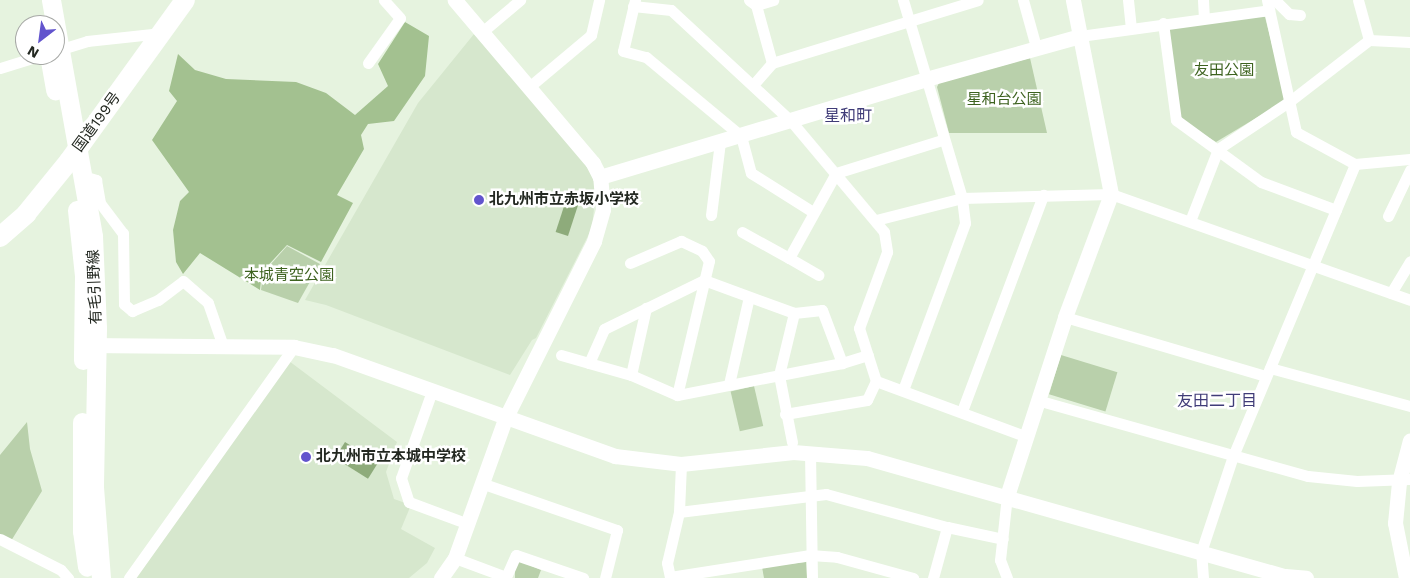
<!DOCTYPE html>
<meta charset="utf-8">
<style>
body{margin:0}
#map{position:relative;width:1410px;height:578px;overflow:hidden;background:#e6f3df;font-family:"Work Sans","Noto Sans JP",sans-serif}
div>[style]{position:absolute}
.built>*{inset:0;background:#d6e7cd}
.green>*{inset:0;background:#b9d0ab;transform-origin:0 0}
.forest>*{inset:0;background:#a3c190}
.water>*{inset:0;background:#8eab7b;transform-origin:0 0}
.minor>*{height:11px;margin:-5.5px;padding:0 5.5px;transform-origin:5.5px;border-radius:5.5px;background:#fff}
.tertiary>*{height:15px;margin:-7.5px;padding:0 7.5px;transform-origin:7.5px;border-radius:7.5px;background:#fff}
.primary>*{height:19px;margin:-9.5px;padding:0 9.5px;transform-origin:9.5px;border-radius:9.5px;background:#fff}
.trunk>*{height:20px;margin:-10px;padding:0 10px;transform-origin:10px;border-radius:10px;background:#fff}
.dots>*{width:14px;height:14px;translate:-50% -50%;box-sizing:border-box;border:2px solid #fff;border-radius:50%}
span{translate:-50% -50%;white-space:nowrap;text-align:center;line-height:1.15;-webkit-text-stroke:5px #fff;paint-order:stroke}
.park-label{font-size:15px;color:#3e6320}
.street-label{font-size:15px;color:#232821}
.poi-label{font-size:15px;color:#232821;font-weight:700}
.left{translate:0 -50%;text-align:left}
.neighbourhood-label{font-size:16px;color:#403c78}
.north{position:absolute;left:15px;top:15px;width:50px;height:50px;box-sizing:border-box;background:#fff;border:1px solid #a7a9a6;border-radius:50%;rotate:210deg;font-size:14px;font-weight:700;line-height:20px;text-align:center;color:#232821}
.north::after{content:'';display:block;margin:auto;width:18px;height:22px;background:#6254cd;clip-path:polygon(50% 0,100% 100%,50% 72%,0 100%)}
</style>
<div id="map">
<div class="built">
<i style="clip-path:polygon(474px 34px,591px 168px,596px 189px,592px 228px,536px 338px,532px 340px,510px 375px,326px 305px,305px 300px,418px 103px)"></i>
<i style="clip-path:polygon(289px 361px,397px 442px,386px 472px,394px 499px,411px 505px,401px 529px,435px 548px,427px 563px,409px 578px,136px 578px)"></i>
</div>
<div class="green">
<i style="clip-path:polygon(1260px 13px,1265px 17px,1286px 100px,1216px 142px,1178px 119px,1168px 24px)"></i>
<i style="clip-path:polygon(1030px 58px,1047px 133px,949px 133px,937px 87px,939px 83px)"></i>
<i style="clip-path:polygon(287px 246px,320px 264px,298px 303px,261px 290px,263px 273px)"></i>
<i style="left:1061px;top:355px;width:59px;height:41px;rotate:17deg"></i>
<i style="left:754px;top:386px;width:41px;height:24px;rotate:77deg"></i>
<i style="clip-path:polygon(27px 422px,30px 449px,42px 491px,11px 541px,0 535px,0 455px)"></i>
<i style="clip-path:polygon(520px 561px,541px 570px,538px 578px,515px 578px,515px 564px)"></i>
<i style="clip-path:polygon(806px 562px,807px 578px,764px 578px,762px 567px)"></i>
</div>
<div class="forest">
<i style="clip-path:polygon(405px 22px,429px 36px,425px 76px,394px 121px,368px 124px,361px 135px,364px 149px,337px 195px,353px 203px,321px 262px,287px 245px,262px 272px,260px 290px,200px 253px,183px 274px,176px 262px,173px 230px,180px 201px,189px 192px,152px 140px,177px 101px,169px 91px,178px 54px,195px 70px,226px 79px,296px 82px,326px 93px,355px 115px,388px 86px,378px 64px)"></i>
</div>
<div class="water">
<i style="left:568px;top:194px;width:13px;height:40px;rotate:18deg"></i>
<i style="left:345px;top:442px;width:39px;height:19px;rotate:32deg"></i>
</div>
<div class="minor">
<i style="left:635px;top:0;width:52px;rotate:103.2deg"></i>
<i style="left:623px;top:51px;width:24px;rotate:15deg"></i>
<i style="left:646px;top:57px;width:124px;rotate:39.7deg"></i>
<i style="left:741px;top:136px;width:38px;rotate:75deg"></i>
<i style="left:751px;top:173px;width:73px;rotate:32.2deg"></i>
<i style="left:749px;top:0;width:9px;rotate:36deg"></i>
<i style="left:756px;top:5px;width:60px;rotate:74.6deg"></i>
<i style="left:1023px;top:0;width:49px;rotate:74.5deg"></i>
<i style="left:1128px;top:0;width:28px;rotate:84deg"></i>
<i style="left:1203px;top:0;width:18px;rotate:87deg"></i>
<i style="left:1267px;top:0;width:135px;rotate:77.6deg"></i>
<i style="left:1296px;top:132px;width:67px;rotate:28.5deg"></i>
<i style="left:1355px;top:164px;width:55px;rotate:-5.2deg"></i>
<i style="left:1275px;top:0;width:20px;rotate:45deg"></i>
<i style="left:1289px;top:14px;width:11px;rotate:5deg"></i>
<i style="left:756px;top:5px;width:18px;rotate:-16deg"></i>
<i style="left:633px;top:6px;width:38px;rotate:6deg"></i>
<i style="left:671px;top:10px;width:163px;rotate:42.8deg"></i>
<i style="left:791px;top:121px;width:145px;rotate:50deg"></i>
<i style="left:884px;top:232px;width:20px;rotate:81deg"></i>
<i style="left:887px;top:252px;width:81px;rotate:110.2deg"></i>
<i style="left:859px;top:328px;width:56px;rotate:72.2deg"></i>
<i style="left:876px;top:381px;width:159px;rotate:20.3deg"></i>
<i style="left:1163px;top:23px;width:98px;rotate:82.4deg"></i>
<i style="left:1176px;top:120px;width:105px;rotate:36.1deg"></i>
<i style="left:1261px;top:182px;width:80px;rotate:20.5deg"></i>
<i style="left:482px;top:32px;width:50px;rotate:-40.1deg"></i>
<i style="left:1080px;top:36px;width:191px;rotate:-7.8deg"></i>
<i style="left:1369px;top:40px;width:41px;rotate:2.8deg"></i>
<i style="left:55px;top:51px;width:34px;rotate:-17deg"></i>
<i style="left:87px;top:41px;width:75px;rotate:-6.1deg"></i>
<i style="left:368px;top:63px;width:55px;rotate:-54.6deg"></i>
<i style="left:400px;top:18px;width:24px;rotate:-132deg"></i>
<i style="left:0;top:68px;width:44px;rotate:-17.2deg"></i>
<i style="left:753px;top:85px;width:29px;rotate:-49deg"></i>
<i style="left:772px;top:63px;width:215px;rotate:-17deg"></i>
<i style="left:529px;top:87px;width:81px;rotate:-40deg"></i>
<i style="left:591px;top:35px;width:36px;rotate:-77deg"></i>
<i style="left:83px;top:176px;width:14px;rotate:17deg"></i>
<i style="left:96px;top:180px;width:23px;rotate:80deg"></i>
<i style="left:100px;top:203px;width:38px;rotate:53deg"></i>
<i style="left:123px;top:233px;width:71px;rotate:89.2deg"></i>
<i style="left:124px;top:304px;width:11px;rotate:41deg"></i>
<i style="left:132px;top:311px;width:28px;rotate:-23deg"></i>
<i style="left:158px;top:300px;width:31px;rotate:-37deg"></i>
<i style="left:183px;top:281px;width:33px;rotate:41deg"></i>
<i style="left:208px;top:303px;width:46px;rotate:70.8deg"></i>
<i style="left:711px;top:215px;width:74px;rotate:-83deg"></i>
<i style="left:1388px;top:216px;width:51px;rotate:-64.4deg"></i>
<i style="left:876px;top:220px;width:89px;rotate:-14.3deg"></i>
<i style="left:962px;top:198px;width:149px;rotate:-1.5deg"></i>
<i style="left:1111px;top:194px;width:317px;rotate:19.5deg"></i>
<i style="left:1190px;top:221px;width:77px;rotate:-68.7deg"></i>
<i style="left:1218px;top:149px;width:87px;rotate:-33.7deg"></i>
<i style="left:1290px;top:101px;width:100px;rotate:-37.7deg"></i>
<i style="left:1369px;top:40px;width:41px;rotate:-105.4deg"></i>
<i style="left:742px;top:232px;width:54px;rotate:29deg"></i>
<i style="left:789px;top:258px;width:97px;rotate:-61.1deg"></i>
<i style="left:836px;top:173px;width:111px;rotate:-17.3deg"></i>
<i style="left:789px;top:258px;width:34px;rotate:30deg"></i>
<i style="left:630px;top:263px;width:56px;rotate:-23.3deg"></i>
<i style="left:681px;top:241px;width:23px;rotate:25deg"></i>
<i style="left:702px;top:251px;width:12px;rotate:55deg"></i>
<i style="left:709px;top:261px;width:138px;rotate:103.4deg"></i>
<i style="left:704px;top:280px;width:96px;rotate:20.1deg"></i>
<i style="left:794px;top:313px;width:28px;rotate:-6deg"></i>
<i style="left:822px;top:310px;width:57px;rotate:69.3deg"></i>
<i style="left:842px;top:363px;width:168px;rotate:169deg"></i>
<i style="left:677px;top:395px;width:50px;rotate:-156.5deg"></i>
<i style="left:631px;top:375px;width:44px;rotate:-164.1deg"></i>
<i style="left:589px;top:363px;width:37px;rotate:-66deg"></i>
<i style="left:604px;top:329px;width:111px;rotate:-26.1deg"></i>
<i style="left:1391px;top:293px;width:37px;rotate:-59deg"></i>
<i style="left:1065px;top:317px;width:209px;rotate:16.4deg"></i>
<i style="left:561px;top:355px;width:29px;rotate:16deg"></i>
<i style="left:842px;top:363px;width:27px;rotate:-17deg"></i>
<i style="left:1270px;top:368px;width:145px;rotate:15.2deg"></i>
<i style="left:631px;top:375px;width:69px;rotate:-77.4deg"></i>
<i style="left:729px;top:384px;width:89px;rotate:-77.1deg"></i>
<i style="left:903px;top:390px;width:178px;rotate:-69.6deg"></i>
<i style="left:965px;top:223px;width:25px;rotate:-97deg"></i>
<i style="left:962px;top:198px;width:207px;rotate:-106.6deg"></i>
<i style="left:432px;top:391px;width:92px;rotate:109.6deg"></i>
<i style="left:401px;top:478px;width:25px;rotate:72deg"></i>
<i style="left:409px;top:502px;width:63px;rotate:20.4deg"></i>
<i style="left:1037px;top:400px;width:281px;rotate:15.7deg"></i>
<i style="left:1308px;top:476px;width:49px;rotate:5.8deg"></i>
<i style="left:1357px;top:481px;width:53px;rotate:-2.2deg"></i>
<i style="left:962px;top:411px;width:231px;rotate:-69.4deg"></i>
<i style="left:785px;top:414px;width:83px;rotate:-9.7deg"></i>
<i style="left:867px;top:400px;width:21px;rotate:-65deg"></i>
<i style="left:792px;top:442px;width:68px;rotate:-101deg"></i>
<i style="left:779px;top:375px;width:64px;rotate:-76.4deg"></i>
<i style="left:810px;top:452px;width:126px;rotate:89.1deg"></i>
<i style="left:681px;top:464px;width:48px;rotate:92.4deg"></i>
<i style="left:679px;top:512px;width:148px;rotate:-7deg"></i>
<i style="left:826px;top:494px;width:125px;rotate:15.3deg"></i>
<i style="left:481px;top:483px;width:144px;rotate:19.1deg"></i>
<i style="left:617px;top:530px;width:49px;rotate:104deg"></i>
<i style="left:679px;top:512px;width:52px;rotate:103.2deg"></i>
<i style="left:667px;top:563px;width:14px;rotate:78deg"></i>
<i style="left:670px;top:577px;width:142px;rotate:-8.9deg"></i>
<i style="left:810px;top:555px;width:27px;rotate:4deg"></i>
<i style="left:837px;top:557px;width:79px;rotate:15.4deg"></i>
<i style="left:0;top:539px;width:68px;rotate:26.9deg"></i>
<i style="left:61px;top:570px;width:11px;rotate:49deg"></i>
<i style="left:455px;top:558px;width:54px;rotate:20.4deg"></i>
<i style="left:506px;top:577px;width:24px;rotate:-66deg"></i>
<i style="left:516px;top:555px;width:71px;rotate:18.9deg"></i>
<i style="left:129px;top:578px;width:284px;rotate:-54.5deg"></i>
<i style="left:933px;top:578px;width:53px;rotate:-74.6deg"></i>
<i style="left:947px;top:527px;width:57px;rotate:12.1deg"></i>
<i style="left:1007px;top:578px;width:19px;rotate:-111deg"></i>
<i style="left:1000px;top:560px;width:64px;rotate:-83.8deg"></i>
<i style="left:1203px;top:578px;width:26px;rotate:-94deg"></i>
<i style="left:1201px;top:552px;width:101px;rotate:-71.6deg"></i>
<i style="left:1233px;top:456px;width:316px;rotate:-67.3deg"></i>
</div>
<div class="tertiary">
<i style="left:600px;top:177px;width:340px;rotate:-16.7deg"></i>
<i style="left:926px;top:79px;width:160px;rotate:-15.6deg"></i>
<i style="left:85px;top:345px;width:209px;rotate:0.5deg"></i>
<i style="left:294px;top:347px;width:40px;rotate:12deg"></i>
<i style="left:333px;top:355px;width:300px;rotate:19.7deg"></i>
<i style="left:615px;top:456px;width:66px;rotate:6.9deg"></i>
<i style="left:681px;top:464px;width:113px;rotate:-6.1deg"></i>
<i style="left:793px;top:452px;width:74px;rotate:4.6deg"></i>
<i style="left:867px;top:458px;width:434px;rotate:15.8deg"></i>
<i style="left:1285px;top:576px;width:21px;rotate:5deg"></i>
<i style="left:1007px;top:496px;width:188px;rotate:-72deg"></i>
<i style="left:1065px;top:317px;width:131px;rotate:-69.5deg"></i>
<i style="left:1111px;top:194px;width:198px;rotate:-101.1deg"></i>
<i style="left:441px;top:578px;width:24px;rotate:-55deg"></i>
<i style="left:455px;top:558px;width:148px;rotate:-70.2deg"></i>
<i style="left:505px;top:419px;width:199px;rotate:-63.4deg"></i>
<i style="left:594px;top:241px;width:33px;rotate:-74deg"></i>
<i style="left:603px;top:209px;width:32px;rotate:-95deg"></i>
<i style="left:600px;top:177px;width:16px;rotate:-117deg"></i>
<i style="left:593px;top:163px;width:214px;rotate:-130.3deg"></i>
<i style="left:1406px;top:578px;width:56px;rotate:-101.3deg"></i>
<i style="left:1395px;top:523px;width:41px;rotate:-84.4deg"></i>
<i style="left:1399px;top:482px;width:43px;rotate:-75.3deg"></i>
</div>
<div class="primary">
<i style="left:51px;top:0;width:240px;rotate:79.9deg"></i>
<i style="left:93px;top:236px;width:92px;rotate:87.5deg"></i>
<i style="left:97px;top:328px;width:159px;rotate:91.1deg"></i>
<i style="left:94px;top:487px;width:91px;rotate:85.6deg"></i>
<i style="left:49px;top:55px;width:36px;rotate:80deg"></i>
<i style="left:77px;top:210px;width:65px;rotate:83.9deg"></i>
<i style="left:84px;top:275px;width:85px;rotate:90.7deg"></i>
<i style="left:82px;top:422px;width:109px;rotate:90deg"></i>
<i style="left:82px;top:531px;width:36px;rotate:82deg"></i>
</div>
<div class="trunk">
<i style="left:0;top:237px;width:35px;rotate:-41deg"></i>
<i style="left:26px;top:214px;width:68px;rotate:-50.9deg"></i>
<i style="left:69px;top:161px;width:198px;rotate:-54.2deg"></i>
</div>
<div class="dots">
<i style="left:479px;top:200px;background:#6254cd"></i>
<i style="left:306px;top:457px;background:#6254cd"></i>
</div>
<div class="park-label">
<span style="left:1224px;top:71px">友田公園</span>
<span style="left:1004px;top:100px">星和台公園</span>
<span style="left:289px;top:276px">本城青空公園</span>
</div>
<div class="street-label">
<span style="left:97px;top:122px;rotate:-54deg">国道199号</span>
<span style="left:95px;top:287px;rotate:-92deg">有毛引野線</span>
</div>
<div class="poi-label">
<span class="left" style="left:489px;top:200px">北九州市立赤坂小学校</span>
<span class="left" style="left:316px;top:457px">北九州市立本城中学校</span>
</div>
<div class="neighbourhood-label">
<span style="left:848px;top:116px">星和町</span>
<span style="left:1217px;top:401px">友田二丁目</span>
</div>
<div class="north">N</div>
</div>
